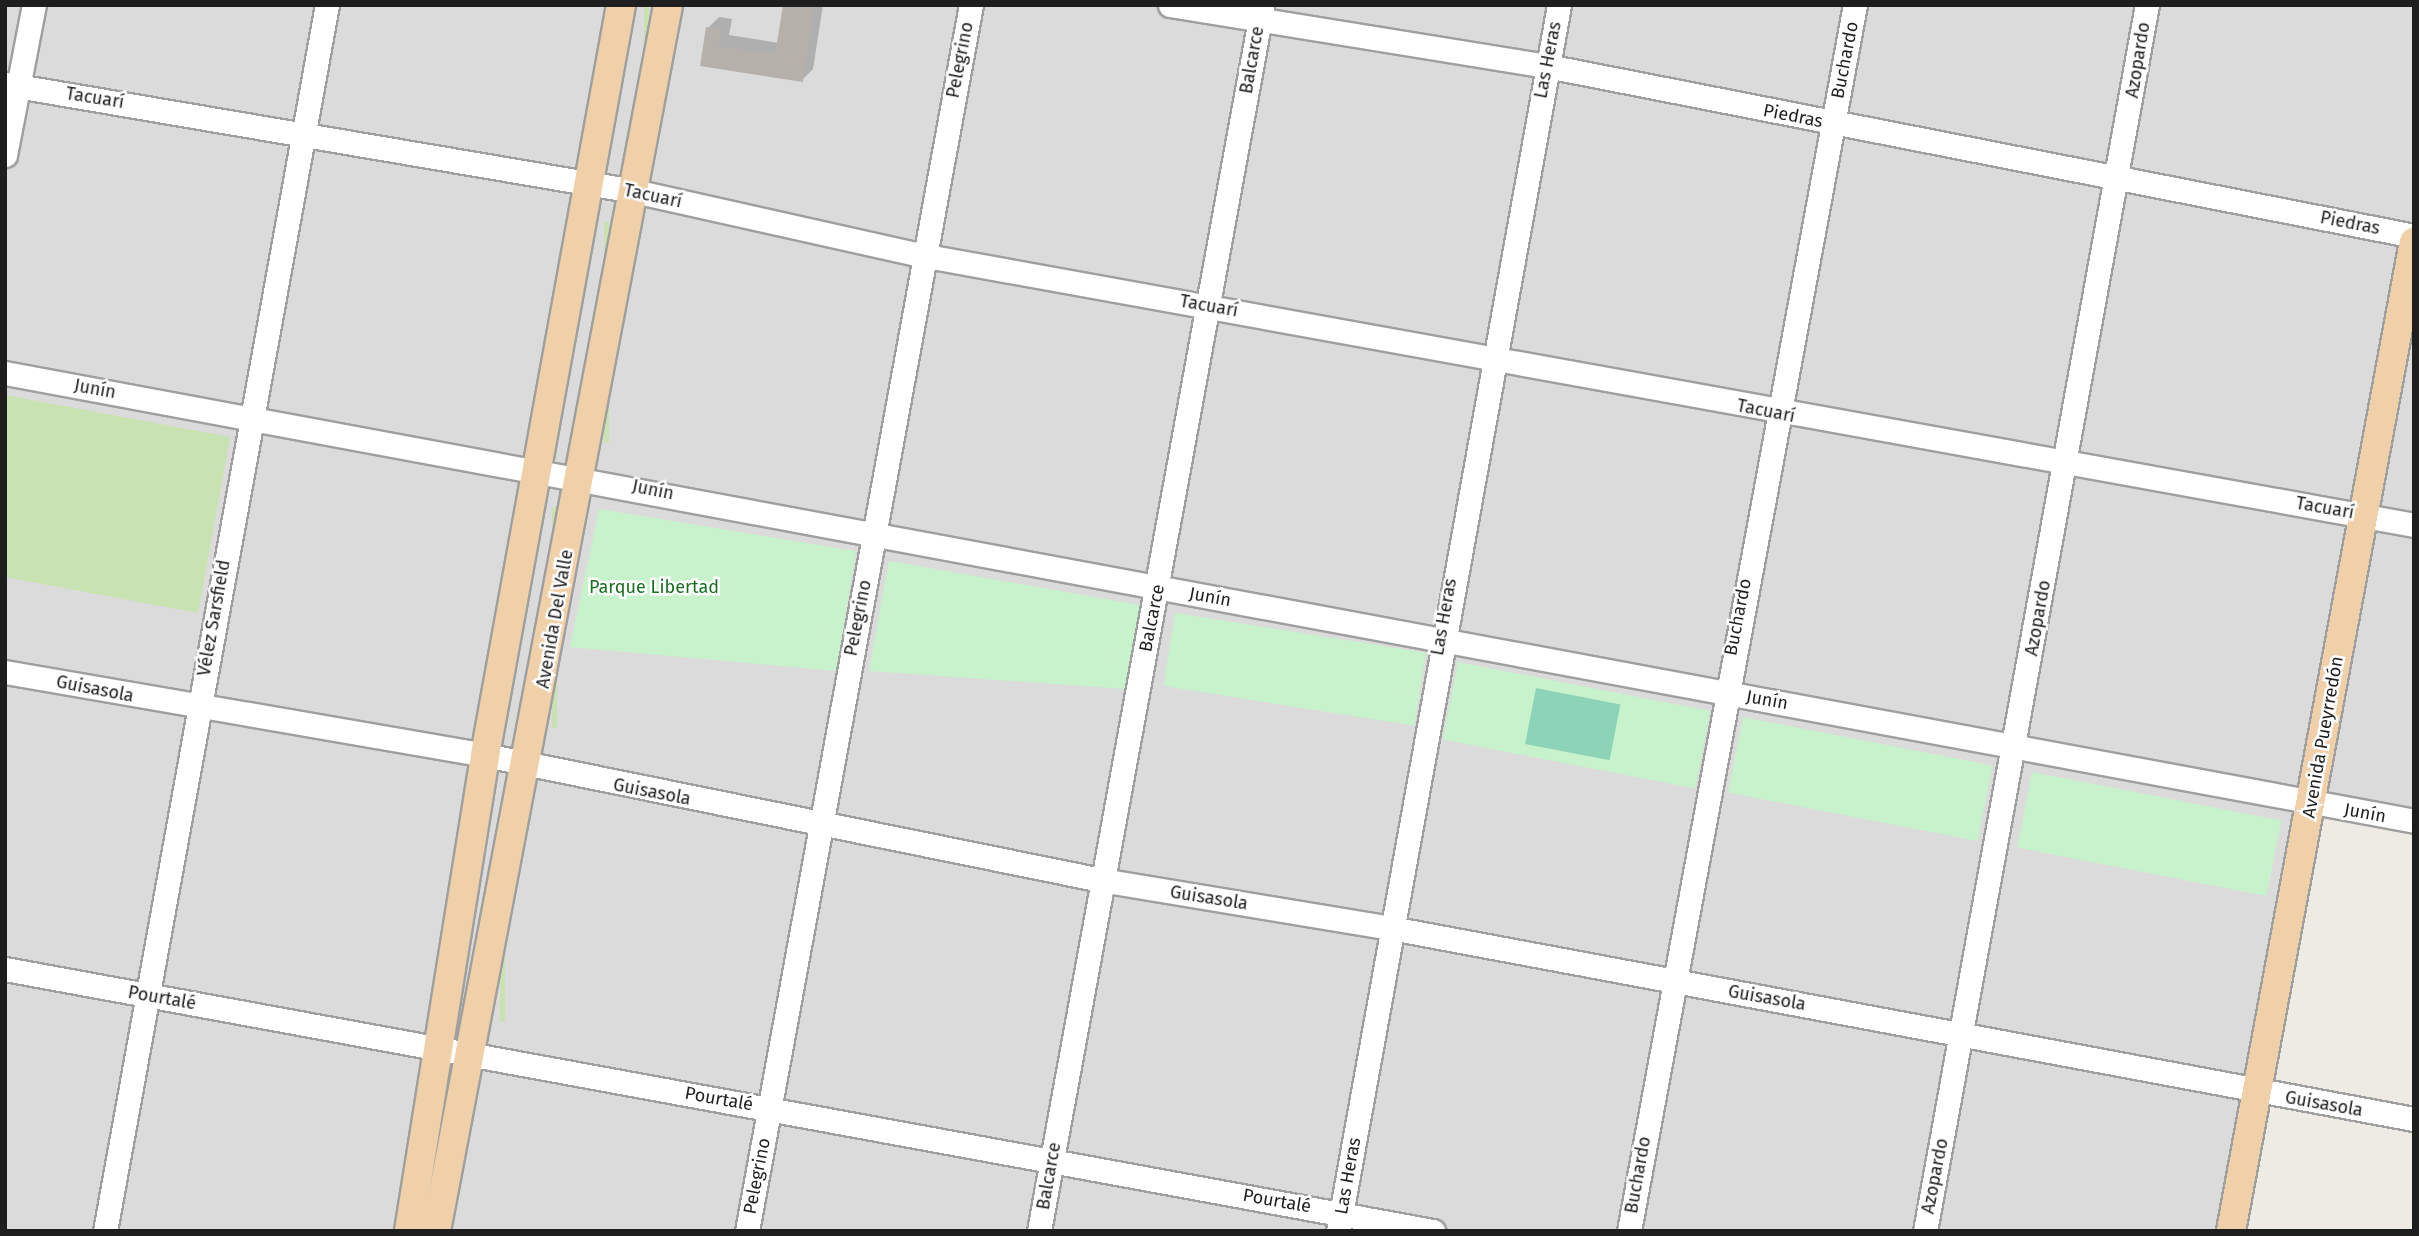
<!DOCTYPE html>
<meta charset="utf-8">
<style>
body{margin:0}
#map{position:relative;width:2419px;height:1236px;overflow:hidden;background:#eeebe5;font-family:"Fira Sans",sans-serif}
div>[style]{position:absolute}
.residential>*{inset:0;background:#dcdbdb}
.grass>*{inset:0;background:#c9e2b1;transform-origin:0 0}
.park>*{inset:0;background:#c7f2cb;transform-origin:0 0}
.pitch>*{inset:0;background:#8dd3b7;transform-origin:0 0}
.shadow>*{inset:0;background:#0003}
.building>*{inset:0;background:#b6b0ab}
.roads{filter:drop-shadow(2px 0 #9f9f9f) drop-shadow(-2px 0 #9f9f9f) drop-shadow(0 2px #9f9f9f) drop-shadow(0 -2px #9f9f9f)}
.minor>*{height:23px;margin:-11.5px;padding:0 11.5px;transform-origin:11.5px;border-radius:11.5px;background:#fff}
.major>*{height:28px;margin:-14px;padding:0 14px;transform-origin:14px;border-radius:14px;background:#f0d0a8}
span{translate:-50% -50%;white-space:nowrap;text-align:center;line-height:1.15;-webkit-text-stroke:5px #fff;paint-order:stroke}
.street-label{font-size:18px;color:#1e1e1e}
.park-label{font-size:18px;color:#196f20}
.frame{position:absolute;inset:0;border:7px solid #1e1e1e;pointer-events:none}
</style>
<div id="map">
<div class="residential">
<i style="clip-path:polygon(5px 5px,2414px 5px,2414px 821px,2311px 804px,2231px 1231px,5px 1231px)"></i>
</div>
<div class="grass">
<i style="left:644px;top:5px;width:5px;height:157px"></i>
<i style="left:604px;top:222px;width:5px;height:221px"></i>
<i style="clip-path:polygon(5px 395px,230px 437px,198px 613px,5px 577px)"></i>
<i style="left:552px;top:507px;width:5px;height:221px"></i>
<i style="left:500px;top:801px;width:5px;height:221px"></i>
</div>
<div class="park">
<i style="clip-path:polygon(599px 509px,856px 551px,836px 671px,570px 647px)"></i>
<i style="clip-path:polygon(889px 561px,1140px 605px,1125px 689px,869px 671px)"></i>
<i style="left:1175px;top:613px;width:254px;height:74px;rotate:9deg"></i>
<i style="left:1458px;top:662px;width:257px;height:79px;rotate:11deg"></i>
<i style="left:1743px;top:717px;width:254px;height:77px;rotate:11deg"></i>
<i style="left:2032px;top:772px;width:254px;height:77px;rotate:11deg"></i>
</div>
<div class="pitch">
<i style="left:1536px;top:688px;width:86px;height:57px;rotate:11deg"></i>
</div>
<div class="shadow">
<i style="clip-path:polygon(784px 5px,823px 5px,813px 69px,802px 80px,702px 64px,708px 28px,719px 17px,732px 19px,729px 35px,779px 43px)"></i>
</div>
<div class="building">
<i style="clip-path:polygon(783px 5px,814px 5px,803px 82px,700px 66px,706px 27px,721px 30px,718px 46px,775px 55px)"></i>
</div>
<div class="roads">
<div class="minor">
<i style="left:1170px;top:5px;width:382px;rotate:9.2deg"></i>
<i style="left:1547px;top:66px;width:884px;rotate:11.09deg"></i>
<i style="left:5px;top:84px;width:638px;rotate:9.65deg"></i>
<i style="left:634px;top:191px;width:294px;rotate:12.6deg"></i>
<i style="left:921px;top:255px;width:1517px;rotate:10.25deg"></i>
<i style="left:5px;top:155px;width:153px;rotate:-79.1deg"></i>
<i style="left:5px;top:373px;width:2450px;rotate:10.53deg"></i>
<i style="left:5px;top:672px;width:487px;rotate:9.8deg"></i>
<i style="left:485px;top:755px;width:629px;rotate:11.47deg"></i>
<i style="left:1101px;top:880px;width:294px;rotate:9.4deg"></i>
<i style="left:1391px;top:928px;width:1041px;rotate:10.58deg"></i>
<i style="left:5px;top:969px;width:1452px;rotate:10.4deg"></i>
<i style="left:105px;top:1231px;width:1246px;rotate:-79.74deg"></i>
<i style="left:747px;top:1231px;width:1246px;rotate:-79.65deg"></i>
<i style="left:1039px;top:1231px;width:1243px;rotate:-79.67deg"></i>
<i style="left:1338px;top:1231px;width:1246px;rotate:-79.78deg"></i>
<i style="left:1629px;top:1231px;width:1247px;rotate:-79.56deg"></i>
<i style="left:1925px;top:1231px;width:1246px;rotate:-79.74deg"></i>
</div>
<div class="major">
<i style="left:409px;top:1231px;width:482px;rotate:-80.9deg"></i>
<i style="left:485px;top:755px;width:762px;rotate:-79.72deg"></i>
<i style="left:436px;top:1231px;width:1248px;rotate:-79.28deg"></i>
<i style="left:2231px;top:1231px;width:1006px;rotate:-79.52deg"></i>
</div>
</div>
<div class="street-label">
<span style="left:960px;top:60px;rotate:-79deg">Pelegrino</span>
<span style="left:1252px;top:60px;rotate:-80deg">Balcarce</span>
<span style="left:1548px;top:60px;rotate:-79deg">Las Heras</span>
<span style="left:1845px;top:60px;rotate:-79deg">Buchardo</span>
<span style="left:2138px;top:60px;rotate:-81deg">Azopardo</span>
<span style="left:95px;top:98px;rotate:9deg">Tacuarí</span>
<span style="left:1793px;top:116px;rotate:11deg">Piedras</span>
<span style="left:653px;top:196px;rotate:12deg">Tacuarí</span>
<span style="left:2350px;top:223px;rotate:11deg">Piedras</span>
<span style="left:1209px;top:306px;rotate:10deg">Tacuarí</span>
<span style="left:95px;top:389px;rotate:10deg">Junín</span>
<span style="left:1766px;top:411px;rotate:11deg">Tacuarí</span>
<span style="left:653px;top:490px;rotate:11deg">Junín</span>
<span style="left:2325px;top:508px;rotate:10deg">Tacuarí</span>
<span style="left:1210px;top:597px;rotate:10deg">Junín</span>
<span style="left:1444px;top:617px;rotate:-80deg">Las Heras</span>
<span style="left:1738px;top:617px;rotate:-79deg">Buchardo</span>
<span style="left:214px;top:618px;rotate:-80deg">Vélez Sarsfield</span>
<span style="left:858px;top:618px;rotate:-79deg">Pelegrino</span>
<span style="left:1152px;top:618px;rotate:-79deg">Balcarce</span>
<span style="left:2038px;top:618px;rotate:-80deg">Azopardo</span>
<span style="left:555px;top:619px;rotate:-80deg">Avenida Del Valle</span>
<span style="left:95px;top:689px;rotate:11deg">Guisasola</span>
<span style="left:1767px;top:700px;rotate:10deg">Junín</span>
<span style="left:2323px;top:737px;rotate:-80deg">Avenida Pueyrredón</span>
<span style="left:652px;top:792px;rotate:11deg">Guisasola</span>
<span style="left:2365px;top:813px;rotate:10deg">Junín</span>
<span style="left:1209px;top:898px;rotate:9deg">Guisasola</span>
<span style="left:162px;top:998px;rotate:10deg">Pourtalé</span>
<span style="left:1767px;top:998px;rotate:10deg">Guisasola</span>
<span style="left:719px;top:1099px;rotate:10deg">Pourtalé</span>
<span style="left:2324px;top:1104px;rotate:10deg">Guisasola</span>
<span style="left:1638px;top:1175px;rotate:-80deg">Buchardo</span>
<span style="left:757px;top:1176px;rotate:-79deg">Pelegrino</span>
<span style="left:1049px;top:1176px;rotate:-80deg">Balcarce</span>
<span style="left:1348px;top:1176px;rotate:-80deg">Las Heras</span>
<span style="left:1935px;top:1176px;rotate:-79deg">Azopardo</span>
<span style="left:1277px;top:1201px;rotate:10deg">Pourtalé</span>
</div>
<div class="park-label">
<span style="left:654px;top:587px">Parque Libertad</span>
</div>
<div class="frame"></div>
</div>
